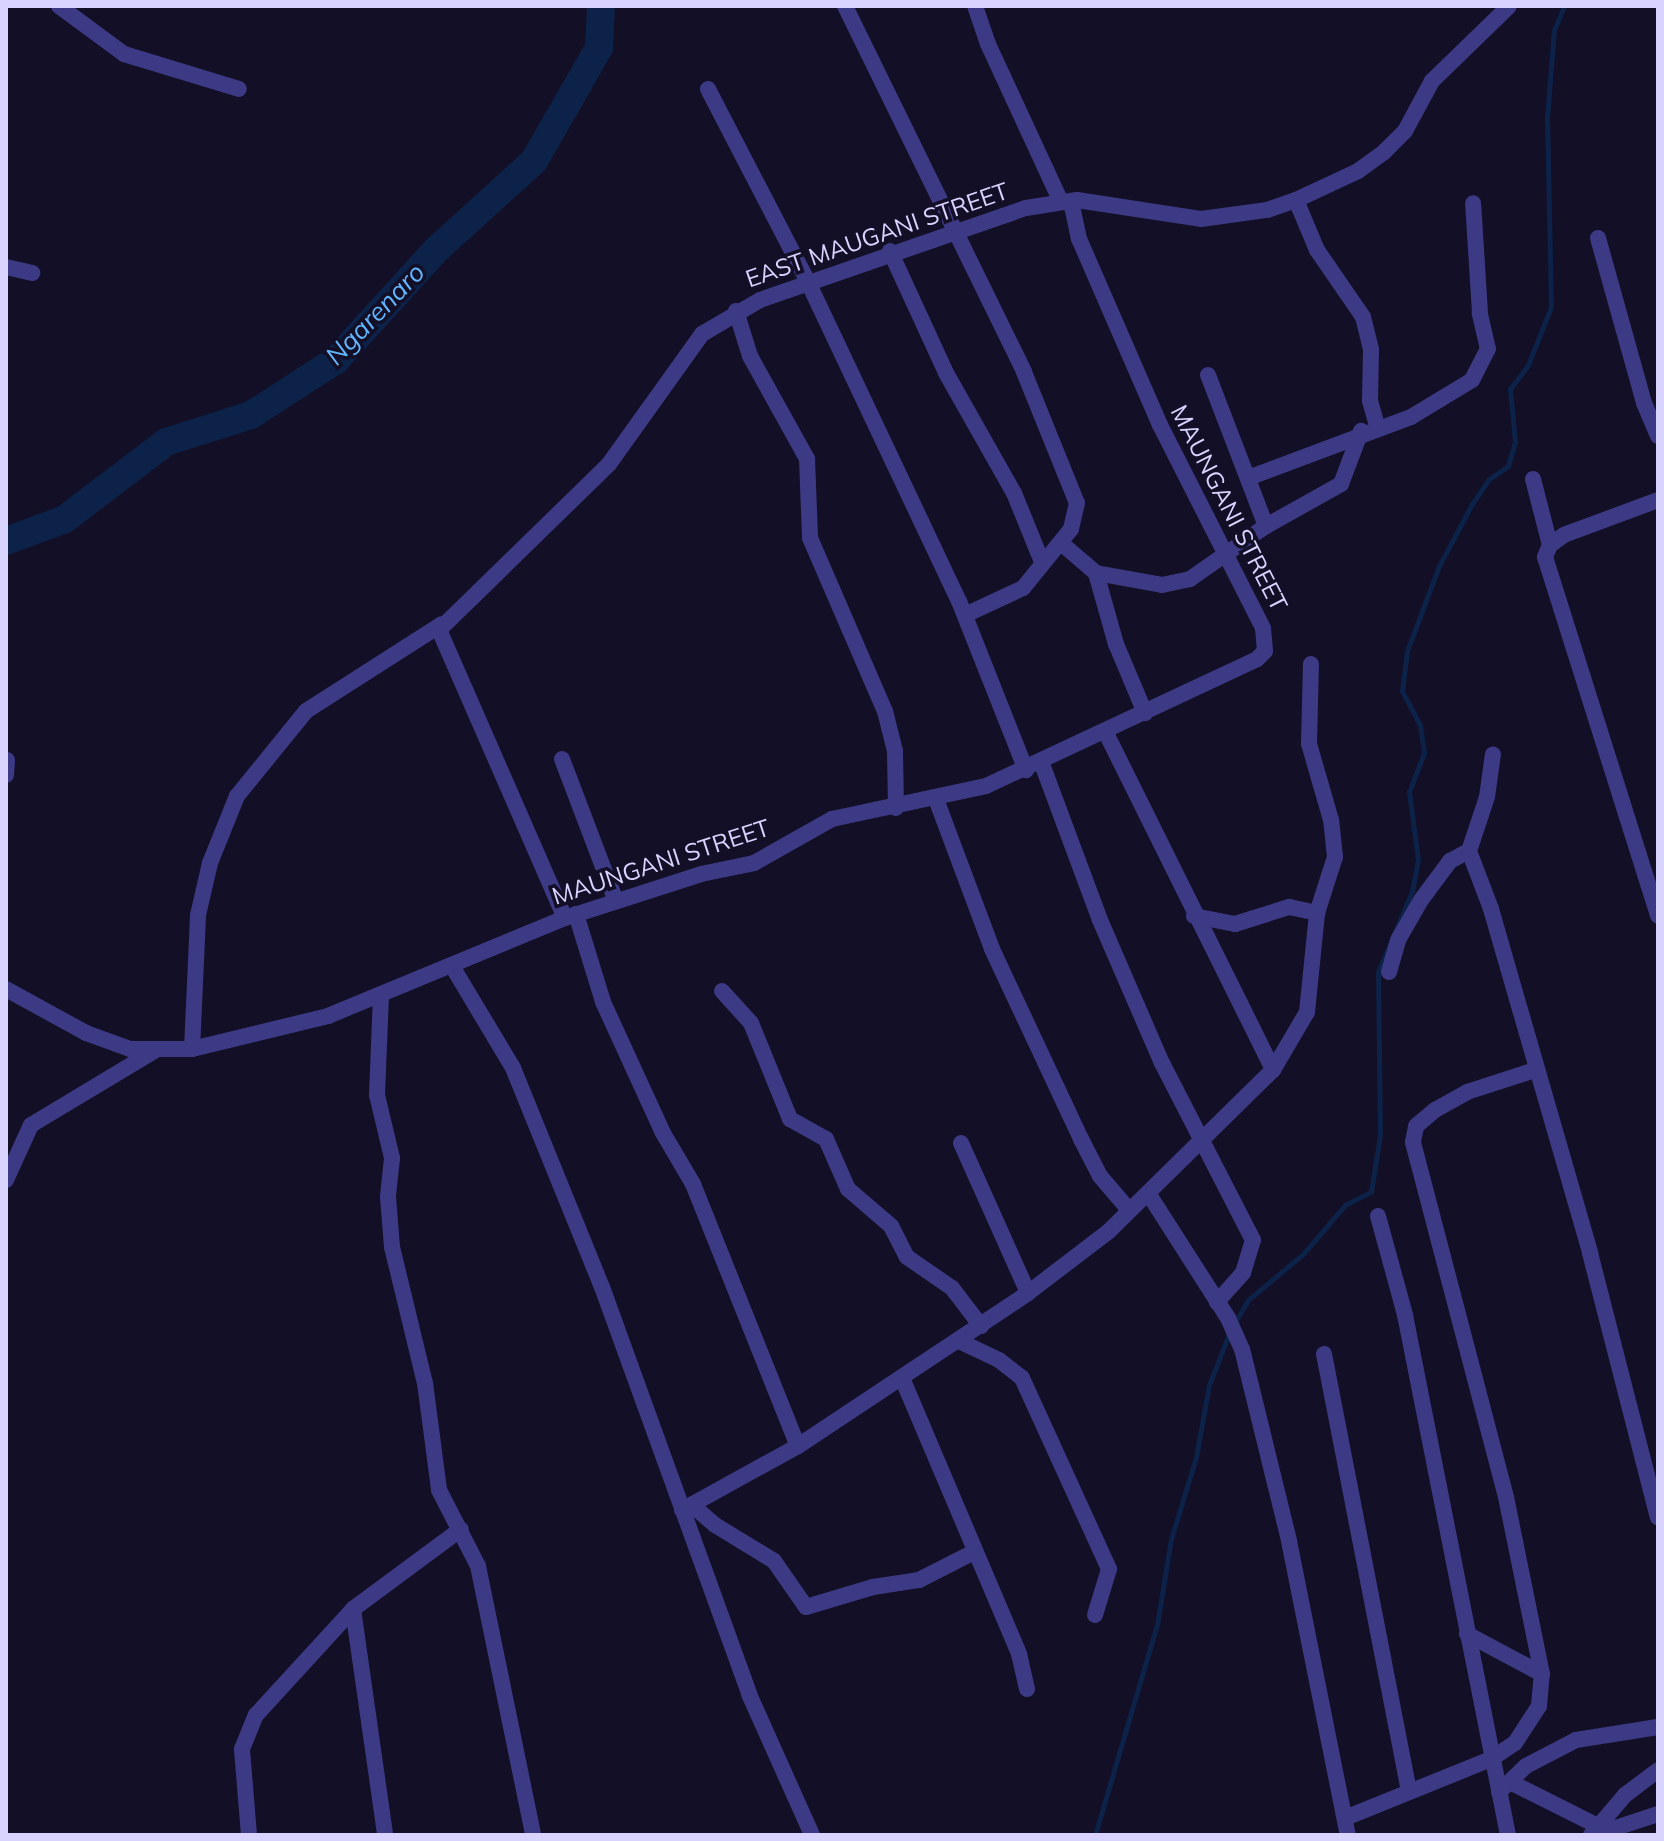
<!DOCTYPE html>
<style>
body{margin:0}
#map{position:relative;width:1664px;height:1841px;overflow:hidden;background:#130f26;font-family:Mulish,sans-serif}
div>[style]{position:absolute}
.stream>*{height:5px;margin:-2.5px;padding:0 2.5px;transform-origin:2.5px;border-radius:2.5px;background:#0c2248}
.river>*{height:28px;margin:-14px;padding:0 14px;transform-origin:14px;border-radius:14px;background:#0c2248}
.minor>*{height:16px;margin:-8px;padding:0 8px;transform-origin:8px;border-radius:8px;background:#3d3a85}
span{translate:-50% -50%;white-space:nowrap;text-align:center;line-height:1.15;-webkit-text-stroke:7px #130f26;paint-order:stroke}
.street-label{font-size:24px;color:#d9d4ff}
.water-label{font-size:26px;color:#62b6ff;font-style:italic}
.frame{position:absolute;inset:0;border:8px solid #d9d4ff;pointer-events:none}
</style>
<div id="map">
<div class="stream">
<i style="left:1235px;top:1322px;width:26px;rotate:-59deg"></i>
<i style="left:1248px;top:1300px;width:72px;rotate:-39.9deg"></i>
<i style="left:1303px;top:1254px;width:65px;rotate:-49.4deg"></i>
<i style="left:1345px;top:1205px;width:29px;rotate:-27deg"></i>
<i style="left:1371px;top:1192px;width:58px;rotate:-81deg"></i>
<i style="left:1380px;top:1135px;width:163px;rotate:-90.7deg"></i>
<i style="left:1378px;top:972px;width:88px;rotate:-67.2deg"></i>
<i style="left:1412px;top:891px;width:32px;rotate:-79deg"></i>
<i style="left:1418px;top:860px;width:69px;rotate:-97.5deg"></i>
<i style="left:1409px;top:792px;width:42px;rotate:-69deg"></i>
<i style="left:1424px;top:753px;width:28px;rotate:-98deg"></i>
<i style="left:1420px;top:725px;width:38px;rotate:-118deg"></i>
<i style="left:1402px;top:691px;width:40px;rotate:-82.9deg"></i>
<i style="left:1407px;top:651px;width:91px;rotate:-69.4deg"></i>
<i style="left:1439px;top:566px;width:70px;rotate:-62deg"></i>
<i style="left:1472px;top:504px;width:30px;rotate:-56deg"></i>
<i style="left:1489px;top:479px;width:23px;rotate:-34deg"></i>
<i style="left:1508px;top:466px;width:25px;rotate:-74deg"></i>
<i style="left:1515px;top:442px;width:53px;rotate:-95.4deg"></i>
<i style="left:1510px;top:389px;width:30px;rotate:-53deg"></i>
<i style="left:1528px;top:365px;width:62px;rotate:-68.4deg"></i>
<i style="left:1551px;top:307px;width:189px;rotate:-91.2deg"></i>
<i style="left:1547px;top:118px;width:88px;rotate:-85.5deg"></i>
<i style="left:1554px;top:30px;width:26px;rotate:-67deg"></i>
<i style="left:1095px;top:1835px;width:219px;rotate:-73.6deg"></i>
<i style="left:1157px;top:1625px;width:87px;rotate:-80.8deg"></i>
<i style="left:1171px;top:1539px;width:86px;rotate:-73deg"></i>
<i style="left:1196px;top:1457px;width:73px;rotate:-79.8deg"></i>
<i style="left:1209px;top:1385px;width:58px;rotate:-68.7deg"></i>
</div>
<div class="river">
<i style="left:6px;top:541px;width:63px;rotate:-20.4deg"></i>
<i style="left:65px;top:519px;width:127px;rotate:-37.3deg"></i>
<i style="left:166px;top:442px;width:89px;rotate:-17.6deg"></i>
<i style="left:251px;top:415px;width:101px;rotate:-32.9deg"></i>
<i style="left:336px;top:360px;width:149px;rotate:-47.7deg"></i>
<i style="left:436px;top:250px;width:132px;rotate:-42.2deg"></i>
<i style="left:534px;top:161px;width:130px;rotate:-60.1deg"></i>
<i style="left:599px;top:48px;width:42px;rotate:-87.3deg"></i>
</div>
<div class="minor">
<i style="left:59px;top:6px;width:81px;rotate:36.4deg"></i>
<i style="left:124px;top:54px;width:120px;rotate:16.9deg"></i>
<i style="left:845px;top:6px;width:407px;rotate:63.9deg"></i>
<i style="left:1024px;top:372px;width:141px;rotate:68deg"></i>
<i style="left:1077px;top:503px;width:27px;rotate:103deg"></i>
<i style="left:1071px;top:529px;width:76px;rotate:129.1deg"></i>
<i style="left:1023px;top:588px;width:64px;rotate:155deg"></i>
<i style="left:975px;top:6px;width:40px;rotate:71.1deg"></i>
<i style="left:988px;top:44px;width:174px;rotate:65.2deg"></i>
<i style="left:708px;top:89px;width:217px;rotate:62.6deg"></i>
<i style="left:808px;top:282px;width:353px;rotate:64.7deg"></i>
<i style="left:959px;top:601px;width:182px;rotate:68.4deg"></i>
<i style="left:1296px;top:200px;width:54px;rotate:67.2deg"></i>
<i style="left:1317px;top:250px;width:81px;rotate:55.5deg"></i>
<i style="left:1363px;top:317px;width:33px;rotate:76deg"></i>
<i style="left:1371px;top:349px;width:52px;rotate:91.1deg"></i>
<i style="left:1370px;top:401px;width:26px;rotate:74deg"></i>
<i style="left:1598px;top:238px;width:171px;rotate:74.4deg"></i>
<i style="left:1644px;top:403px;width:36px;rotate:67deg"></i>
<i style="left:890px;top:251px;width:134px;rotate:65.3deg"></i>
<i style="left:946px;top:373px;width:138px;rotate:60.5deg"></i>
<i style="left:1014px;top:493px;width:74px;rotate:67.9deg"></i>
<i style="left:6px;top:267px;width:27px;rotate:13deg"></i>
<i style="left:736px;top:311px;width:47px;rotate:72.7deg"></i>
<i style="left:750px;top:356px;width:118px;rotate:61deg"></i>
<i style="left:807px;top:459px;width:79px;rotate:87.8deg"></i>
<i style="left:810px;top:538px;width:189px;rotate:66.6deg"></i>
<i style="left:885px;top:711px;width:41px;rotate:76deg"></i>
<i style="left:895px;top:751px;width:57px;rotate:89deg"></i>
<i style="left:1208px;top:375px;width:162px;rotate:69deg"></i>
<i style="left:1248px;top:478px;width:174px;rotate:-20.5deg"></i>
<i style="left:1411px;top:417px;width:71px;rotate:-31.2deg"></i>
<i style="left:1472px;top:380px;width:35px;rotate:-63deg"></i>
<i style="left:1488px;top:349px;width:37px;rotate:-103deg"></i>
<i style="left:1480px;top:313px;width:110px;rotate:-93.6deg"></i>
<i style="left:1533px;top:479px;width:68px;rotate:75.6deg"></i>
<i style="left:1658px;top:500px;width:100px;rotate:159.6deg"></i>
<i style="left:1564px;top:535px;width:17px;rotate:144deg"></i>
<i style="left:1550px;top:545px;width:13px;rotate:113deg"></i>
<i style="left:1545px;top:557px;width:376px;rotate:72.5deg"></i>
<i style="left:1061px;top:543px;width:46px;rotate:40.6deg"></i>
<i style="left:1096px;top:573px;width:74px;rotate:74.3deg"></i>
<i style="left:1116px;top:644px;width:75px;rotate:67.2deg"></i>
<i style="left:1096px;top:573px;width:67px;rotate:10.3deg"></i>
<i style="left:1162px;top:585px;width:29px;rotate:-12deg"></i>
<i style="left:1190px;top:579px;width:93px;rotate:-34.9deg"></i>
<i style="left:1266px;top:526px;width:86px;rotate:-29.2deg"></i>
<i style="left:1341px;top:484px;width:57px;rotate:-69.3deg"></i>
<i style="left:1106px;top:733px;width:376px;rotate:63.6deg"></i>
<i style="left:562px;top:759px;width:152px;rotate:69.2deg"></i>
<i style="left:1042px;top:764px;width:166px;rotate:69.6deg"></i>
<i style="left:1100px;top:920px;width:156px;rotate:66.6deg"></i>
<i style="left:1162px;top:1063px;width:199px;rotate:62.8deg"></i>
<i style="left:1253px;top:1240px;width:34px;rotate:107deg"></i>
<i style="left:1243px;top:1273px;width:39px;rotate:132deg"></i>
<i style="left:6px;top:775px;width:15px;rotate:-86deg"></i>
<i style="left:936px;top:799px;width:160px;rotate:69.5deg"></i>
<i style="left:992px;top:949px;width:210px;rotate:64.9deg"></i>
<i style="left:1081px;top:1139px;width:42px;rotate:62.8deg"></i>
<i style="left:1100px;top:1176px;width:45px;rotate:49.5deg"></i>
<i style="left:1469px;top:851px;width:62px;rotate:69.2deg"></i>
<i style="left:1491px;top:909px;width:358px;rotate:73.9deg"></i>
<i style="left:1590px;top:1253px;width:273px;rotate:75.6deg"></i>
<i style="left:576px;top:914px;width:92px;rotate:72.9deg"></i>
<i style="left:603px;top:1002px;width:144px;rotate:65.4deg"></i>
<i style="left:663px;top:1133px;width:59px;rotate:59.5deg"></i>
<i style="left:693px;top:1184px;width:282px;rotate:68.2deg"></i>
<i style="left:1194px;top:916px;width:42px;rotate:11deg"></i>
<i style="left:1235px;top:924px;width:57px;rotate:-17.5deg"></i>
<i style="left:1289px;top:907px;width:29px;rotate:12deg"></i>
<i style="left:565px;top:918px;width:314px;rotate:-113.6deg"></i>
<i style="left:439px;top:630px;width:238px;rotate:-44.3deg"></i>
<i style="left:609px;top:464px;width:160px;rotate:-54.4deg"></i>
<i style="left:702px;top:334px;width:67px;rotate:-30.4deg"></i>
<i style="left:760px;top:300px;width:281px;rotate:-19.1deg"></i>
<i style="left:1026px;top:208px;width:52px;rotate:-8.9deg"></i>
<i style="left:1077px;top:200px;width:125px;rotate:8.7deg"></i>
<i style="left:1201px;top:219px;width:67px;rotate:-7.8deg"></i>
<i style="left:1267px;top:210px;width:31px;rotate:-19deg"></i>
<i style="left:1296px;top:200px;width:68px;rotate:-25.1deg"></i>
<i style="left:1358px;top:171px;width:32px;rotate:-36deg"></i>
<i style="left:1384px;top:152px;width:30px;rotate:-45deg"></i>
<i style="left:1405px;top:131px;width:57px;rotate:-61.6deg"></i>
<i style="left:1432px;top:81px;width:107px;rotate:-44.2deg"></i>
<i style="left:452px;top:966px;width:119px;rotate:59.1deg"></i>
<i style="left:513px;top:1068px;width:236px;rotate:67.9deg"></i>
<i style="left:602px;top:1287px;width:433px;rotate:70.1deg"></i>
<i style="left:749px;top:1694px;width:154px;rotate:65.9deg"></i>
<i style="left:1389px;top:972px;width:33px;rotate:-74deg"></i>
<i style="left:1398px;top:940px;width:46px;rotate:-60.1deg"></i>
<i style="left:1421px;top:900px;width:49px;rotate:-53.4deg"></i>
<i style="left:1450px;top:861px;width:21px;rotate:-28deg"></i>
<i style="left:1469px;top:851px;width:57px;rotate:-71.6deg"></i>
<i style="left:1487px;top:797px;width:43px;rotate:-82.1deg"></i>
<i style="left:6px;top:989px;width:91px;rotate:28.8deg"></i>
<i style="left:86px;top:1033px;width:47px;rotate:20deg"></i>
<i style="left:130px;top:1049px;width:62px"></i>
<i style="left:192px;top:1049px;width:140px;rotate:-13.6deg"></i>
<i style="left:328px;top:1016px;width:256px;rotate:-22.5deg"></i>
<i style="left:565px;top:918px;width:143px;rotate:-17.9deg"></i>
<i style="left:701px;top:874px;width:54px;rotate:-11.7deg"></i>
<i style="left:754px;top:863px;width:90px;rotate:-29.4deg"></i>
<i style="left:832px;top:819px;width:157px;rotate:-12.1deg"></i>
<i style="left:986px;top:786px;width:299px;rotate:-25.1deg"></i>
<i style="left:1257px;top:659px;width:11px;rotate:-45deg"></i>
<i style="left:1265px;top:651px;width:23px;rotate:-95deg"></i>
<i style="left:1263px;top:628px;width:228px;rotate:-116.9deg"></i>
<i style="left:1160px;top:425px;width:203px;rotate:-113.5deg"></i>
<i style="left:1079px;top:239px;width:39px;rotate:-102deg"></i>
<i style="left:722px;top:991px;width:43px;rotate:47.8deg"></i>
<i style="left:751px;top:1023px;width:104px;rotate:67.9deg"></i>
<i style="left:790px;top:1119px;width:41px;rotate:29.1deg"></i>
<i style="left:826px;top:1139px;width:55px;rotate:66.3deg"></i>
<i style="left:848px;top:1189px;width:57px;rotate:40.7deg"></i>
<i style="left:891px;top:1226px;width:35px;rotate:63deg"></i>
<i style="left:907px;top:1257px;width:55px;rotate:34.6deg"></i>
<i style="left:952px;top:1288px;width:48px;rotate:52.7deg"></i>
<i style="left:381px;top:995px;width:100px;rotate:92.3deg"></i>
<i style="left:377px;top:1095px;width:65px;rotate:76.6deg"></i>
<i style="left:392px;top:1158px;width:39px;rotate:96deg"></i>
<i style="left:388px;top:1197px;width:50px;rotate:85.4deg"></i>
<i style="left:392px;top:1247px;width:140px;rotate:76.4deg"></i>
<i style="left:425px;top:1383px;width:108px;rotate:82.5deg"></i>
<i style="left:439px;top:1490px;width:85px;rotate:62.8deg"></i>
<i style="left:478px;top:1566px;width:275px;rotate:78.4deg"></i>
<i style="left:192px;top:1049px;width:134px;rotate:-87.4deg"></i>
<i style="left:198px;top:915px;width:53px;rotate:-77deg"></i>
<i style="left:210px;top:863px;width:72px;rotate:-68.1deg"></i>
<i style="left:237px;top:796px;width:109px;rotate:-50.9deg"></i>
<i style="left:306px;top:711px;width:161px;rotate:-32.6deg"></i>
<i style="left:961px;top:1143px;width:164px;rotate:65.9deg"></i>
<i style="left:6px;top:1180px;width:60px;rotate:-65.6deg"></i>
<i style="left:31px;top:1125px;width:144px;rotate:-31deg"></i>
<i style="left:1148px;top:1193px;width:148px;rotate:57.4deg"></i>
<i style="left:1228px;top:1318px;width:34px;rotate:66deg"></i>
<i style="left:1242px;top:1349px;width:198px;rotate:76.2deg"></i>
<i style="left:1289px;top:1541px;width:300px;rotate:78.7deg"></i>
<i style="left:1378px;top:1216px;width:103px;rotate:74.7deg"></i>
<i style="left:1405px;top:1315px;width:530px;rotate:78.8deg"></i>
<i style="left:959px;top:1341px;width:44px;rotate:25.4deg"></i>
<i style="left:999px;top:1360px;width:29px;rotate:38deg"></i>
<i style="left:1022px;top:1378px;width:210px;rotate:65.5deg"></i>
<i style="left:1109px;top:1569px;width:48px;rotate:106.9deg"></i>
<i style="left:1324px;top:1354px;width:446px;rotate:79deg"></i>
<i style="left:902px;top:1378px;width:300px;rotate:67deg"></i>
<i style="left:1019px;top:1654px;width:36px;rotate:77deg"></i>
<i style="left:692px;top:1505px;width:30px;rotate:41deg"></i>
<i style="left:715px;top:1525px;width:69px;rotate:31.4deg"></i>
<i style="left:774px;top:1561px;width:56px;rotate:55.2deg"></i>
<i style="left:806px;top:1607px;width:70px;rotate:-16.6deg"></i>
<i style="left:873px;top:1587px;width:47px;rotate:-8.7deg"></i>
<i style="left:919px;top:1580px;width:62px;rotate:-27deg"></i>
<i style="left:682px;top:1510px;width:132px;rotate:-28.9deg"></i>
<i style="left:798px;top:1446px;width:276px;rotate:-33.6deg"></i>
<i style="left:1028px;top:1293px;width:102px;rotate:-37.4deg"></i>
<i style="left:1109px;top:1231px;width:230px;rotate:-44.5deg"></i>
<i style="left:1273px;top:1070px;width:67px;rotate:-59.6deg"></i>
<i style="left:1307px;top:1012px;width:100px;rotate:-84.2deg"></i>
<i style="left:1317px;top:913px;width:59px;rotate:-72.2deg"></i>
<i style="left:1335px;top:857px;width:37px;rotate:-96deg"></i>
<i style="left:1331px;top:820px;width:79px;rotate:-106.1deg"></i>
<i style="left:1309px;top:744px;width:80px;rotate:-88.6deg"></i>
<i style="left:353px;top:1609px;width:228px;rotate:81.9deg"></i>
<i style="left:1467px;top:1634px;width:85px;rotate:28.1deg"></i>
<i style="left:1510px;top:1782px;width:98px;rotate:26.6deg"></i>
<i style="left:1499px;top:1792px;width:37px;rotate:-44deg"></i>
<i style="left:1526px;top:1766px;width:56px;rotate:-27.5deg"></i>
<i style="left:1576px;top:1740px;width:83px;rotate:-9deg"></i>
<i style="left:1345px;top:1818px;width:157px;rotate:-22deg"></i>
<i style="left:1491px;top:1759px;width:29px;rotate:-34deg"></i>
<i style="left:1515px;top:1743px;width:44px;rotate:-57deg"></i>
<i style="left:1539px;top:1706px;width:32px;rotate:-85deg"></i>
<i style="left:1542px;top:1674px;width:181px;rotate:-101.5deg"></i>
<i style="left:1506px;top:1497px;width:367px;rotate:-104.7deg"></i>
<i style="left:1413px;top:1142px;width:16px;rotate:-79deg"></i>
<i style="left:1416px;top:1126px;width:25px;rotate:-40deg"></i>
<i style="left:1435px;top:1110px;width:37px;rotate:-29deg"></i>
<i style="left:1467px;top:1092px;width:71px;rotate:-17.9deg"></i>
<i style="left:249px;top:1835px;width:86px;rotate:-94.7deg"></i>
<i style="left:242px;top:1749px;width:37px;rotate:-68deg"></i>
<i style="left:256px;top:1715px;width:144px;rotate:-47.5deg"></i>
<i style="left:353px;top:1609px;width:134px;rotate:-36.5deg"></i>
<i style="left:1591px;top:1835px;width:52px;rotate:-49.6deg"></i>
<i style="left:1625px;top:1795px;width:41px;rotate:-37.1deg"></i>
<i style="left:1594px;top:1835px;width:67px;rotate:-18.2deg"></i>
</div>
<div class="street-label">
<span style="left:877px;top:235px;rotate:-19deg">EAST MAUGANI STREET</span>
<span style="left:1229px;top:508px;rotate:63deg">MAUNGANI STREET</span>
<span style="left:661px;top:862px;rotate:-18deg">MAUNGANI STREET</span>
</div>
<div class="water-label">
<span style="left:375px;top:314px;rotate:-46deg">Ngarenaro</span>
</div>
<div class="frame"></div>
</div>
